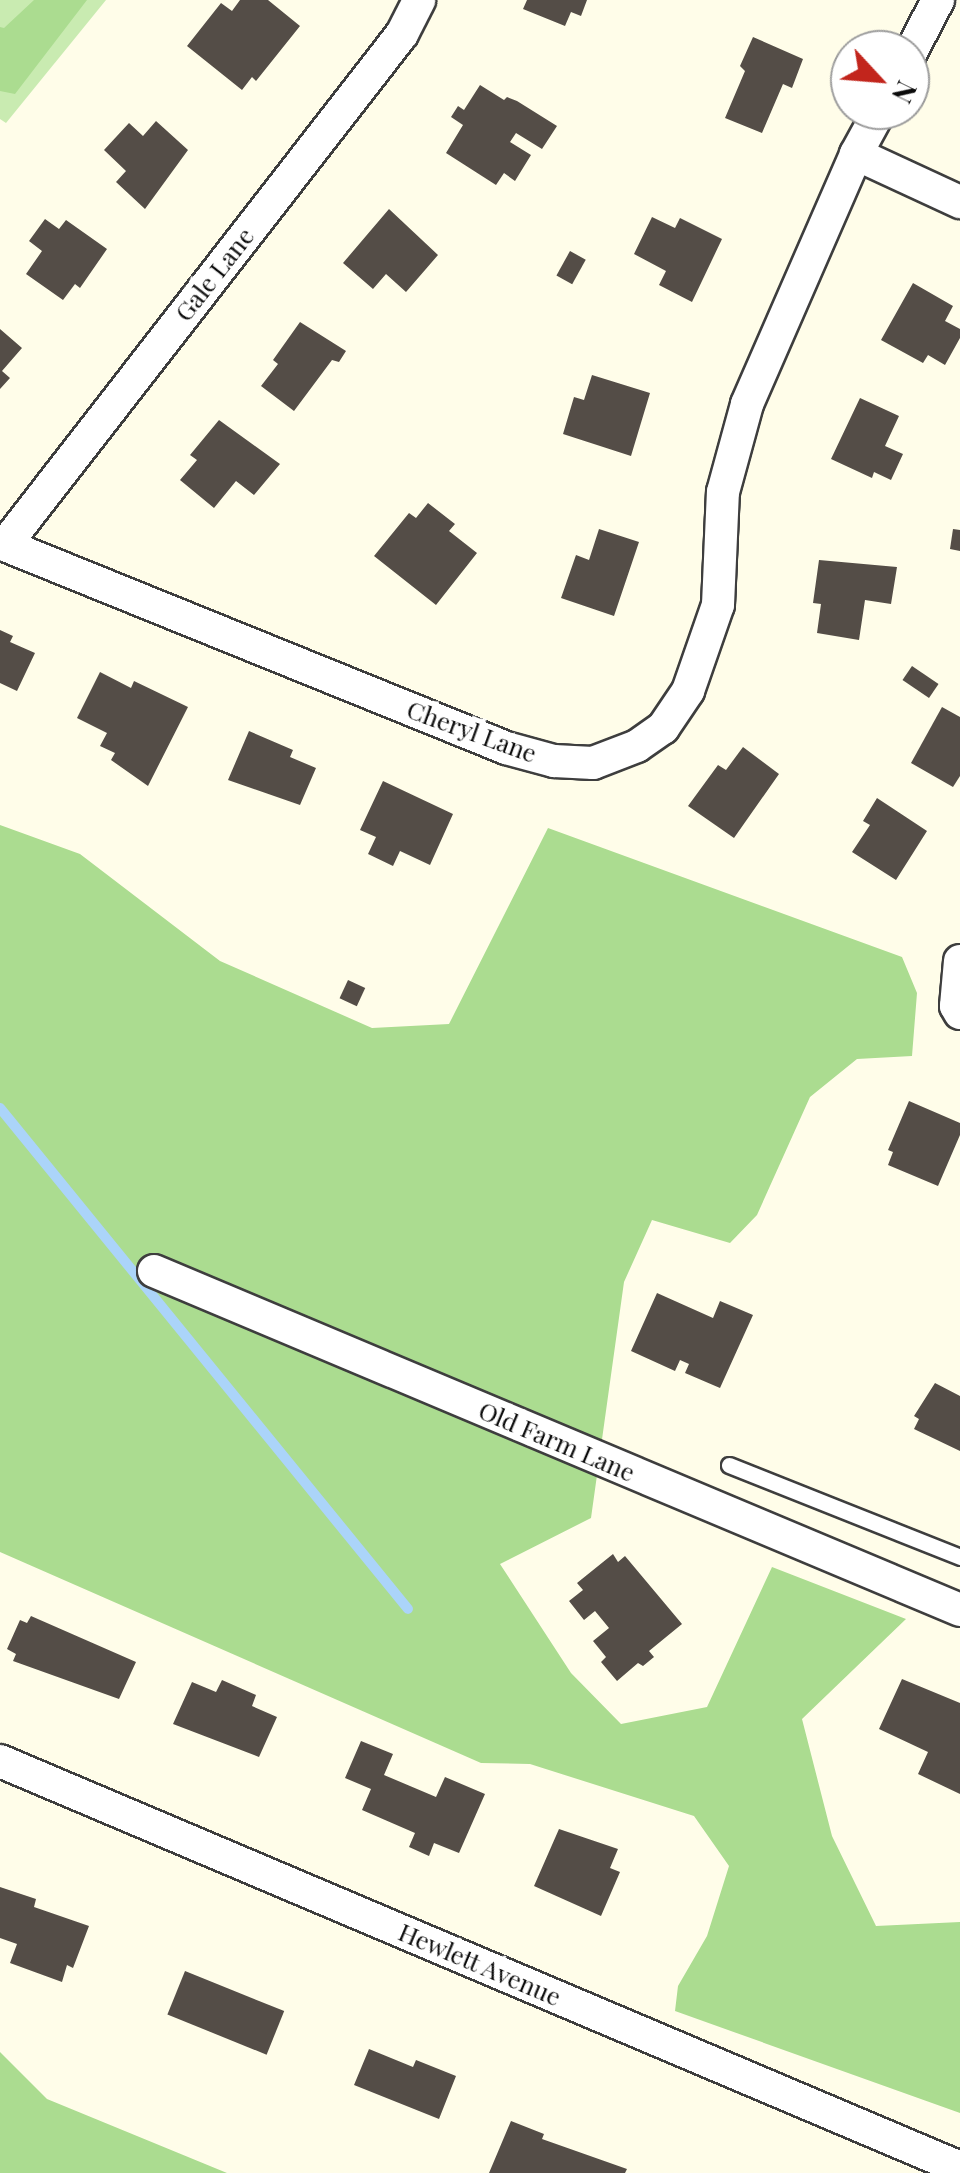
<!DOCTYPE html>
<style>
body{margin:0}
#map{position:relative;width:960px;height:2173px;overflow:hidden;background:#fffde9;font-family:"Playfair Display",serif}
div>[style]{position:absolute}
.green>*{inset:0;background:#c9ebb1}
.forest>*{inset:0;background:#abdc90}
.stream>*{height:10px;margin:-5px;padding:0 5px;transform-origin:5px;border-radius:5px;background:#abd4f9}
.building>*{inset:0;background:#544d47;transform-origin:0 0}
.roads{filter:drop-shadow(2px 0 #3e3e3e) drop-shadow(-2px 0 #3e3e3e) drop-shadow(0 2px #3e3e3e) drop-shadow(0 -2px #3e3e3e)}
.service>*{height:15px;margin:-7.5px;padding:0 7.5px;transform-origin:7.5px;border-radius:7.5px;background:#fff}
.minor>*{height:32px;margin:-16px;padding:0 16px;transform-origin:16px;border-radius:16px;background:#fff}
span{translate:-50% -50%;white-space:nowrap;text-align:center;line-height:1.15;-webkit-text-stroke:10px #fff;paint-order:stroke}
.street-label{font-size:25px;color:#0b0b0b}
.north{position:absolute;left:830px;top:30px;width:100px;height:100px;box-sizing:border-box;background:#fff;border:2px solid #9d9d9d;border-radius:50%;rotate:116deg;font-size:28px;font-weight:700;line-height:40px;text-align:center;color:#0b0b0b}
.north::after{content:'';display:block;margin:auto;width:35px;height:45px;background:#c2251c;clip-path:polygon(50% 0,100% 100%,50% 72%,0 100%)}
</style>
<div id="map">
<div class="green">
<i style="clip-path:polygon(0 0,106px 0,6px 123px,0 119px)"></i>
</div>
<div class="forest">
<i style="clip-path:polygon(34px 0,87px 0,15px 94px,0 91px,0 27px,4px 28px)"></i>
<i style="clip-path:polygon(0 825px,80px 854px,220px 961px,372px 1028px,449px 1024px,548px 828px,902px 957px,917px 993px,912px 1056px,857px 1059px,810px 1097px,757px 1215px,730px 1243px,652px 1220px,624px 1282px,591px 1518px,500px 1564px,571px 1673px,621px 1724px,707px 1707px,772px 1567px,906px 1619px,802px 1719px,832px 1836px,876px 1926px,960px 1922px,960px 2113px,675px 2011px,678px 1986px,707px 1936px,729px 1866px,694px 1816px,530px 1764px,481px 1763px,0 1552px)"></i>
<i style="clip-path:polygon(0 2052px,47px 2099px,227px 2173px,0 2173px)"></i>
</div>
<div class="stream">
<i style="left:0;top:1108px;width:646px;rotate:50.84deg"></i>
</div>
<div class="building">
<i style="clip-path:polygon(240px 0,268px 0,300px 26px,256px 81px,252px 77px,242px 90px,187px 46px,221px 3px,232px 11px)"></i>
<i style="clip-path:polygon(527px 0,587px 0,581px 16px,571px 12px,565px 26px,523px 9px)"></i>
<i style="clip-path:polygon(753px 37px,803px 59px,792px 88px,783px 84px,762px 133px,725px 118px,745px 71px,740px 66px)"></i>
<i style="clip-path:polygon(480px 85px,504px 100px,507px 97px,517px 101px,557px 126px,542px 149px,516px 133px,510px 142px,531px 155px,515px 181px,504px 173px,496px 185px,446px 153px,463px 125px,451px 117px,458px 106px,464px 110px)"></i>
<i style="clip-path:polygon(156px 121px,188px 150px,145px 209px,116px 182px,126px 171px,104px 150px,129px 123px,143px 136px)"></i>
<i style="clip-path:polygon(389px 209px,438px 255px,406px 292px,386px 274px,373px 289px,343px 263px)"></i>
<i style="clip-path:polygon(652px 217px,675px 228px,680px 218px,722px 239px,692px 302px,659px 285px,666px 271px,634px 254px)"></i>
<i style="clip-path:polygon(45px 219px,59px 229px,66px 220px,107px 249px,80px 288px,75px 284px,63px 300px,26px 274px,42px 251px,29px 241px)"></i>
<i style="left:570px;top:251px;width:18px;height:28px;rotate:29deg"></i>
<i style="clip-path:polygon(913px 283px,953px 306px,945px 321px,960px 329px,960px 338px,945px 365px,928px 355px,923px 363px,881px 340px)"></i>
<i style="clip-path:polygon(300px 322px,346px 351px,339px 362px,332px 360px,294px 411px,261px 386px,278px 364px,273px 360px)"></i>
<i style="clip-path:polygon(0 329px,22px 348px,2px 371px,10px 378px,0 389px)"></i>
<i style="clip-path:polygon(592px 375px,650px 393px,631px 456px,563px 434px,574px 397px,584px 400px)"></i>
<i style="clip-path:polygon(860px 398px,899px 416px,885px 446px,903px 454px,891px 480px,874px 472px,872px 478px,831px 459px)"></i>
<i style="clip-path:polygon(219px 420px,280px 464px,254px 495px,236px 481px,214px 508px,180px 480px,197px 460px,190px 455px)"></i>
<i style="clip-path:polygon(428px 503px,455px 524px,449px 531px,477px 553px,436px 605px,374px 556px,409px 513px,416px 518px)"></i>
<i style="clip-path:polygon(599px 529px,639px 542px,614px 616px,561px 598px,576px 555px,589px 560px)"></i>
<i style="clip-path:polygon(953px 529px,960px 530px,960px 551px,950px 549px)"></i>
<i style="clip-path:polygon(819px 560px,897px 567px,891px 604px,865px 600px,859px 640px,817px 633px,821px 604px,813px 603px)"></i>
<i style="clip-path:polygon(0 630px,13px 636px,10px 642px,35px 653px,17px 691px,0 683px)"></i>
<i style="left:912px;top:666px;width:32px;height:17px;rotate:34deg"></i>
<i style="clip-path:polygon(100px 672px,131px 688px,134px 681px,188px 707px,148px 786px,111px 760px,115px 753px,100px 746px,107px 733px,77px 718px)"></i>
<i style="clip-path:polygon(942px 707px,960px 717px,960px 776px,953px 787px,911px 763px)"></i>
<i style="clip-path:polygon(249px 731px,293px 750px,290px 757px,316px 768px,300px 805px,228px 780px)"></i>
<i style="clip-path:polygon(743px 747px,779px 774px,734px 838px,688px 806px,718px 765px,726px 770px)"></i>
<i style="clip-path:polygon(383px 781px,453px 814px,430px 865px,400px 851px,393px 866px,368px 854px,376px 837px,360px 830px)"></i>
<i style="clip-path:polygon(877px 798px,927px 831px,896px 880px,852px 852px,870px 825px,863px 821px)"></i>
<i style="left:348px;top:980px;width:19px;height:20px;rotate:25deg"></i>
<i style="clip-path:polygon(909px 1101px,960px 1123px,960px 1135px,938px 1186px,888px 1165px,893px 1152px,888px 1150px)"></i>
<i style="clip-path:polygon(657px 1293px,713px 1318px,720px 1301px,753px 1315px,720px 1388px,685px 1373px,689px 1364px,680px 1360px,675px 1371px,631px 1351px)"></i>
<i style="clip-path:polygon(935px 1383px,960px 1396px,960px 1451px,914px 1429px,919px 1419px,914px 1416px)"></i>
<i style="clip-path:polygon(613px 1554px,618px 1562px,625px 1556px,682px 1624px,649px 1651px,654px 1657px,643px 1666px,638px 1663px,617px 1681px,601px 1662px,606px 1657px,593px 1641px,609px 1628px,595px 1611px,584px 1620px,569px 1601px,583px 1590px,577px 1583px)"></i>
<i style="clip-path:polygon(31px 1616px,136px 1662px,119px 1699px,13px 1661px,16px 1654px,7px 1649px,20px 1620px,27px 1623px)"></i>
<i style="clip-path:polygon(902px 1679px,960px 1703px,960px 1794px,918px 1774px,928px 1752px,879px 1729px)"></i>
<i style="clip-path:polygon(222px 1680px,256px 1695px,252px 1706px,277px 1717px,259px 1757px,173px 1724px,192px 1682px,216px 1692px)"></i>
<i style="clip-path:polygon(361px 1741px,393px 1754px,384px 1775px,436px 1797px,445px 1777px,485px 1794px,459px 1853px,434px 1843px,429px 1856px,409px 1847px,415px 1833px,362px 1810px,371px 1789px,345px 1778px)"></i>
<i style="clip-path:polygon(559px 1829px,618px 1849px,610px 1868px,620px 1872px,601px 1916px,534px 1886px)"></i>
<i style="clip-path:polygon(0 1887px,36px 1899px,34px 1907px,89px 1926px,73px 1968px,67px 1965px,62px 1982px,10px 1963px,17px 1944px,0 1938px)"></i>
<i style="left:185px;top:1971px;width:107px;height:47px;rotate:22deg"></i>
<i style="clip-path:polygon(369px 2049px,413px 2067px,416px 2060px,456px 2076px,439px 2119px,354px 2085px)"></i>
<i style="clip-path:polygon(511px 2121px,544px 2134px,542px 2139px,627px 2169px,625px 2173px,489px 2173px)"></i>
</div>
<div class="roads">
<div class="service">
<i style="left:729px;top:1465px;width:249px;rotate:21.7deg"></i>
</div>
<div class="minor">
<i style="left:910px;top:54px;width:61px;rotate:-62.6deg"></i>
<i style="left:856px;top:154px;width:115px;rotate:24.8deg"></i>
<i style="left:0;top:543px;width:546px;rotate:22.05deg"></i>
<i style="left:506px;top:748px;width:50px;rotate:15.2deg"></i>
<i style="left:554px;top:761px;width:39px;rotate:3deg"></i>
<i style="left:593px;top:763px;width:47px;rotate:-21.1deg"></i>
<i style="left:637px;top:746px;width:32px;rotate:-35deg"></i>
<i style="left:663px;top:728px;width:45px;rotate:-56deg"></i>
<i style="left:688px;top:691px;width:91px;rotate:-70.8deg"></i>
<i style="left:718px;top:605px;width:113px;rotate:-87.5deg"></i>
<i style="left:723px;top:492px;width:91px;rotate:-74.7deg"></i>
<i style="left:747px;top:404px;width:273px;rotate:-66.4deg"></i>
<i style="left:856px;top:154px;width:50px;rotate:-61.4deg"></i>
<i style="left:5px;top:545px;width:647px;rotate:-52.16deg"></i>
<i style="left:402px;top:34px;width:38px;rotate:-63deg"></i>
<i style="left:960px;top:961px;width:45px;rotate:95.1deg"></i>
<i style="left:956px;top:1006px;width:8px;rotate:60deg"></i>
<i style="left:154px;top:1271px;width:874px;rotate:22.81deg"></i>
<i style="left:0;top:1761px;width:1043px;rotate:22.97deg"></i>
</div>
</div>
<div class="street-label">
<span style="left:214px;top:274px;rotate:-52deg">Gale Lane</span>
<span style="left:472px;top:731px;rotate:20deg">Cheryl Lane</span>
<span style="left:557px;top:1441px;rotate:23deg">Old Farm Lane</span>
<span style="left:480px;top:1964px;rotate:23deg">Hewlett Avenue</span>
</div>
<div class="north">N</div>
</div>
